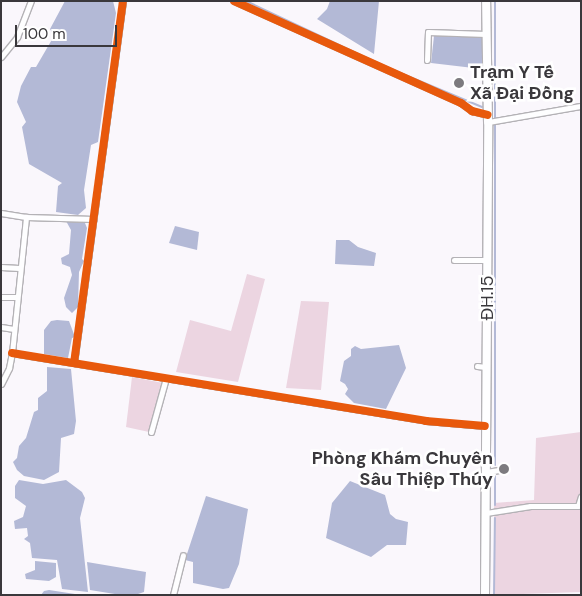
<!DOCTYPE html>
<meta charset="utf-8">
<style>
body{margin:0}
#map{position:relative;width:582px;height:596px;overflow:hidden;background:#faf7fc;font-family:"DM Sans",sans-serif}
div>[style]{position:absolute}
.green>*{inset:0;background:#ecd5e1}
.water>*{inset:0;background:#b3b9d6}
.stream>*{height:2px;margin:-1px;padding:0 1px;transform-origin:1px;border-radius:1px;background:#b3b9d6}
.roads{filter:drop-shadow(1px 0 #b4b2b6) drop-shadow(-1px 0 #b4b2b6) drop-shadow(0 1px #b4b2b6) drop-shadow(0 -1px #b4b2b6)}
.minor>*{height:5px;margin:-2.5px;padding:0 2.5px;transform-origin:2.5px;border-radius:2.5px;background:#fefeff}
.secondary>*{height:8px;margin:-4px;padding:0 4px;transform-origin:4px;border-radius:4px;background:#fefeff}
.cycleway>*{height:8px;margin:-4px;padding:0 4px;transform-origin:4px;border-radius:4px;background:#e8590c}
.dots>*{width:14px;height:14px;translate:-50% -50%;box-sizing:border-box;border:2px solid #fff;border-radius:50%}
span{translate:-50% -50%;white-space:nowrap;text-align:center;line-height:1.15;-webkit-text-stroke:5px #fff;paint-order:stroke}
.poi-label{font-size:18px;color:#3a383c;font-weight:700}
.left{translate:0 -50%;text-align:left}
.right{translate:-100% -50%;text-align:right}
.street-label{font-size:18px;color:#3a383c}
.frame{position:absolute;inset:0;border:2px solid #3a383c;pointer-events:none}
.scale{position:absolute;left:15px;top:25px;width:102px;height:22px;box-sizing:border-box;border:2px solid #3a383c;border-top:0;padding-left:6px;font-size:15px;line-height:18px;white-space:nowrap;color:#3a383c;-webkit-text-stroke:4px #fff;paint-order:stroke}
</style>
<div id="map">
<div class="green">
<i style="clip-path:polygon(247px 274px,265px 279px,238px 382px,176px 372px,190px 320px,231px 331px)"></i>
<i style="clip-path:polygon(301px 301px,329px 302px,321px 390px,286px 388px)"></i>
<i style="clip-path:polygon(132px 377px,163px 383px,149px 432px,126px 427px)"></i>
<i style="clip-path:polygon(581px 432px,581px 592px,495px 595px,494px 503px,534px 500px,536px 438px)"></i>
</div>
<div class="water">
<i style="clip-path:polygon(65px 1px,113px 1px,116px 13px,98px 142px,91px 145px,84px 190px,86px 208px,78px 215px,56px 212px,58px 186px,62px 183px,29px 164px,22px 127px,26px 122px,17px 102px,21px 86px,31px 67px,36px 67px,54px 36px,50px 29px)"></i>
<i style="clip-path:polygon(330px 1px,379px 1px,374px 54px,317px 19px,327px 9px)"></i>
<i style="clip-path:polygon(434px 36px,483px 37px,482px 69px,431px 63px)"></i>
<i style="clip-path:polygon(66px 221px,85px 223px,87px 228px,82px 259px,84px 261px,79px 272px,78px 307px,72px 313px,66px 307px,64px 298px,72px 275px,70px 267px,62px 264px,61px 258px,69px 254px,71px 230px)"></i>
<i style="clip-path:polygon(175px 226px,199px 232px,197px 250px,169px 243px)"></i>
<i style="clip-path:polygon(336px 240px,349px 240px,358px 247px,376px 253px,374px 266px,335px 264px)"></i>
<i style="clip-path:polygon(57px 320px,69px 321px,75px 337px,72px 338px,68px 358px,44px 354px,44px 330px,51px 321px)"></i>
<i style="clip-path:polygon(399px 345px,406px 368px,386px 409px,354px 403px,345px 394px,348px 389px,345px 384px,340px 381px,344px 361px,351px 356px,351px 349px,355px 346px,361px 349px)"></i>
<i style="clip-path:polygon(47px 367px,71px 369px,76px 421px,74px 434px,61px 438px,59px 472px,44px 480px,24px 476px,17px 470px,13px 462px,17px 458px,19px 446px,26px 438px,34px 412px,38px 410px,38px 398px,47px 391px)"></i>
<i style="clip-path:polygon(19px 480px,43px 484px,66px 480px,82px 492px,85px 498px,80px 518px,88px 592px,62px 589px,57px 560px,32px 558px,30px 543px,24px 539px,28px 536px,27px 528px,15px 529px,14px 521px,23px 517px,26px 506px,15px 498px,15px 486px)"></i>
<i style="clip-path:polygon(350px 481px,385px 495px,390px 514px,396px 519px,408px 522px,406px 545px,387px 545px,371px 557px,326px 538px,332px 503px)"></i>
<i style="clip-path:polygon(206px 496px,248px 509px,239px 564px,229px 588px,223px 589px,193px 583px,193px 562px,185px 560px)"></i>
<i style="clip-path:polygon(35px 561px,56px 563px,56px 577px,49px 581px,26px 579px,25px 574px,35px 570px)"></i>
<i style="clip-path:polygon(87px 562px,146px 572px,144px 592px,135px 595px,121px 595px,90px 590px)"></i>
<i style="clip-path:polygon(49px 590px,75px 594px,75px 595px,41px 595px,44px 591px)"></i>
</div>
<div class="stream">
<i style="left:246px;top:1px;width:127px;rotate:25.2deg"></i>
<i style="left:386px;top:67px;width:104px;rotate:22.6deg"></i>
<i style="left:495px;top:465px;width:464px;rotate:-90deg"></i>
<i style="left:495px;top:505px;width:29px;rotate:-90deg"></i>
<i style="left:494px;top:595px;width:77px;rotate:-89.3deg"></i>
</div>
<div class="roads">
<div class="minor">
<i style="left:234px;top:1px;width:249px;rotate:24.2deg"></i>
<i style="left:461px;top:103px;width:14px;rotate:36deg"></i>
<i style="left:472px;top:111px;width:16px;rotate:14deg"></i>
<i style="left:1px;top:57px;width:26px;rotate:-51deg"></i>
<i style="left:17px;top:37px;width:39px;rotate:-69deg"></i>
<i style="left:427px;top:60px;width:28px;rotate:-88deg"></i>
<i style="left:428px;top:32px;width:58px;rotate:2deg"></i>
<i style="left:488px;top:122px;width:94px;rotate:-9.8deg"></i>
<i style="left:1px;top:213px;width:25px;rotate:9deg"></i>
<i style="left:26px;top:217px;width:68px;rotate:1.7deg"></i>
<i style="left:454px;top:260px;width:33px"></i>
<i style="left:1px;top:267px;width:18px;rotate:3deg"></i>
<i style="left:1px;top:297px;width:16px"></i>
<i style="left:1px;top:327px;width:13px;rotate:9deg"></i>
<i style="left:12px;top:353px;width:420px;rotate:9.3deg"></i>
<i style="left:426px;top:421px;width:59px;rotate:4.8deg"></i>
<i style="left:74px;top:363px;width:365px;rotate:-82.3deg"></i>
<i style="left:477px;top:366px;width:9px;rotate:6deg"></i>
<i style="left:1px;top:384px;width:18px;rotate:-63deg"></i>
<i style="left:9px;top:368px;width:15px;rotate:-79deg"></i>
<i style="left:12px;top:353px;width:137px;rotate:-84.1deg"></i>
<i style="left:151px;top:432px;width:56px;rotate:-74.5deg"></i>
<i style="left:486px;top:472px;width:13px;rotate:-9deg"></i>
<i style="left:486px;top:513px;width:45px;rotate:-9deg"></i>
<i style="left:530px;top:506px;width:48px"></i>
<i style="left:578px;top:506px;width:10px;rotate:-73deg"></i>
<i style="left:173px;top:595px;width:41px;rotate:-76deg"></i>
</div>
<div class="secondary">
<i style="left:485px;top:595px;width:473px;rotate:-89.6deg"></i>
<i style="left:488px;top:122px;width:121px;rotate:-90.9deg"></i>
</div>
</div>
<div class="cycleway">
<i style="left:234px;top:1px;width:249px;rotate:24.2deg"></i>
<i style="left:461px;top:103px;width:14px;rotate:36deg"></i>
<i style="left:472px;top:111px;width:16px;rotate:14deg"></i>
<i style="left:12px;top:353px;width:420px;rotate:9.3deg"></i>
<i style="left:426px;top:421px;width:59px;rotate:4.8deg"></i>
<i style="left:74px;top:363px;width:365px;rotate:-82.3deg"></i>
</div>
<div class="dots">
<i style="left:459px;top:83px;background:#7d7b7f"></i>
<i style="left:504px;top:469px;background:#7d7b7f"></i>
</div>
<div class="poi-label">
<span class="left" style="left:470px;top:83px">Trạm Y Tế<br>Xã Đại Đồng</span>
<span class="right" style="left:493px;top:469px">Phòng Khám Chuyên<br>Sâu Thiệp Thúy</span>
</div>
<div class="street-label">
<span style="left:487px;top:298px;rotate:-90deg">ĐH.15</span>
</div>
<div class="frame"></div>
<div class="scale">100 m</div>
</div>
